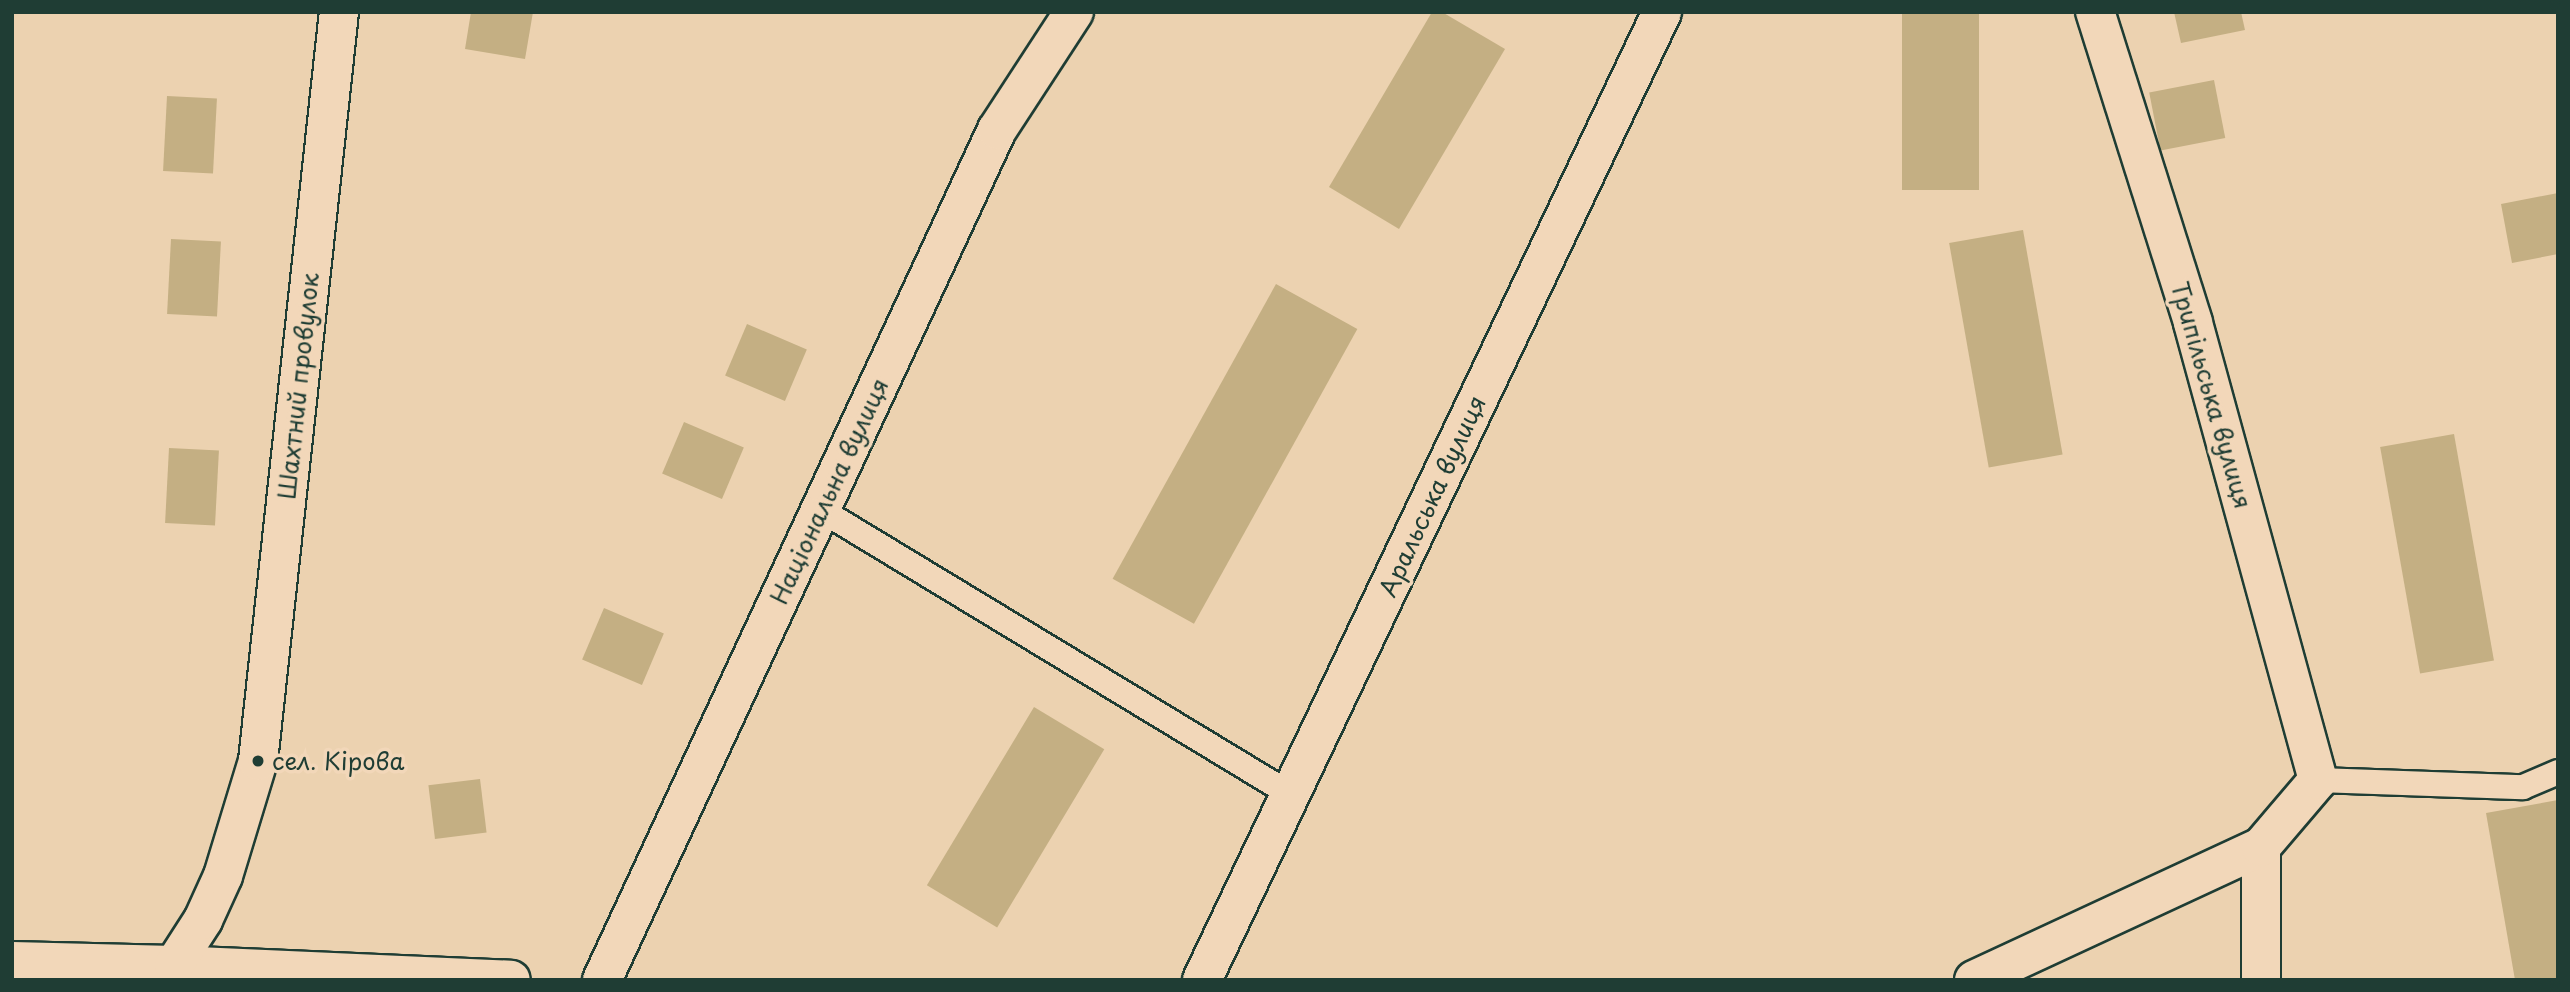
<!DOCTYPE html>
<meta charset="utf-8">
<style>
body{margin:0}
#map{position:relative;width:2570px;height:992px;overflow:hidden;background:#ecd2b0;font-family:"Playpen Sans",sans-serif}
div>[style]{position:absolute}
.building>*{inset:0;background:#c4af83;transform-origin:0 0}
.roads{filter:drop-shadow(2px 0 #1f3d34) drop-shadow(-2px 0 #1f3d34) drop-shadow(0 2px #1f3d34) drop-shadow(0 -2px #1f3d34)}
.lane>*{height:24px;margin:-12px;padding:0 12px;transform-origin:12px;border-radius:12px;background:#f2d7b9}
.street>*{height:38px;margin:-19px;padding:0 19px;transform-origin:19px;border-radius:19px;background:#f2d7b9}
.secondary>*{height:38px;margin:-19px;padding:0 19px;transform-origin:19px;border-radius:19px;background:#f2d7b9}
.dots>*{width:19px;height:19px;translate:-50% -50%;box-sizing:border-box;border:4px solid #f2d7b9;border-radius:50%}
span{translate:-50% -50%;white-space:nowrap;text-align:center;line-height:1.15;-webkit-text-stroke:7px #f2d7b9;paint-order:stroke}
.street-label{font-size:24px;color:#1f3d34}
.poi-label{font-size:24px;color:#1f3d34}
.left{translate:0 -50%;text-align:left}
.frame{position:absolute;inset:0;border:14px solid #1f3d34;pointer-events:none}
</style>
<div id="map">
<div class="building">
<i style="clip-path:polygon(471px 12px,533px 12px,525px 59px,465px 49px)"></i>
<i style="clip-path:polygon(1432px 12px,1442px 12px,1505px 49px,1399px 229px,1329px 187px)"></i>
<i style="left:1902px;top:12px;width:77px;height:178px"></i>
<i style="clip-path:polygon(2174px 12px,2241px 12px,2245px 30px,2181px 43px)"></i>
<i style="left:2214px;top:80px;width:59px;height:66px;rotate:79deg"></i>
<i style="left:167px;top:96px;width:50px;height:75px;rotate:3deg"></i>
<i style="clip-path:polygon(2558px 193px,2558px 254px,2512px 263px,2501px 204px)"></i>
<i style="left:2023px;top:230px;width:228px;height:75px;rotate:80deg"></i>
<i style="left:171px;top:239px;width:50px;height:75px;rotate:3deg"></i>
<i style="left:1276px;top:284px;width:93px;height:337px;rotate:29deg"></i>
<i style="left:747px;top:324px;width:65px;height:56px;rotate:23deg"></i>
<i style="left:684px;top:422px;width:65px;height:56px;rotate:23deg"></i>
<i style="left:2454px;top:434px;width:230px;height:75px;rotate:80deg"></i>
<i style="left:169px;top:448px;width:50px;height:75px;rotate:3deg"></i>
<i style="left:604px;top:608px;width:65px;height:56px;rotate:23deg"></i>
<i style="left:1034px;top:707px;width:82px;height:208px;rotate:31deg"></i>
<i style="left:480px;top:779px;width:54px;height:52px;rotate:83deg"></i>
<i style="clip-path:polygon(2558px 800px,2558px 980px,2515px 980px,2486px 813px)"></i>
</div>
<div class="roads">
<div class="lane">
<i style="left:821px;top:510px;width:548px;rotate:31.2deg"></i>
<i style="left:2318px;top:780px;width:205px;rotate:2deg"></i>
<i style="left:2523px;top:787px;width:38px;rotate:-23deg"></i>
</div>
<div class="street">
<i style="left:2261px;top:847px;width:133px;rotate:90deg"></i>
<i style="left:174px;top:965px;width:337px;rotate:2.5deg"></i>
<i style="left:602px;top:980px;width:937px;rotate:-65.08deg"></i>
<i style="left:997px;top:130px;width:141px;rotate:-56.9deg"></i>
<i style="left:1202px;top:980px;width:1072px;rotate:-64.58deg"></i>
<i style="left:1974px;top:980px;width:316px;rotate:-24.9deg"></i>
<i style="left:2261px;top:847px;width:88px;rotate:-49.6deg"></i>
<i style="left:2318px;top:780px;width:475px;rotate:-105.3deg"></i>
<i style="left:2193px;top:322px;width:325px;rotate:-107.5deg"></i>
</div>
<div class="secondary">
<i style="left:12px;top:961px;width:162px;rotate:1.4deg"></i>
<i style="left:174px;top:965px;width:54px;rotate:-57.2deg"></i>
<i style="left:203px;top:920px;width:48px;rotate:-65.6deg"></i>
<i style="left:223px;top:876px;width:120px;rotate:-73.1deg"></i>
<i style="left:258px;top:761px;width:753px;rotate:-83.83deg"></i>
</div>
</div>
<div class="dots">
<i style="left:258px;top:761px;background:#1f3d34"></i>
</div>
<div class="street-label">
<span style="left:298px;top:386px;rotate:-84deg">Шахтний провулок</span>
<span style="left:2212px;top:395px;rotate:74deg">Трипільська вулиця</span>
<span style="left:829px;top:491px;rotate:-65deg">Національна вулиця</span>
<span style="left:1432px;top:496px;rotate:-65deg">Аральська вулиця</span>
</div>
<div class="poi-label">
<span class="left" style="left:272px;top:761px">сел. Кірова</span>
</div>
<div class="frame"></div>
</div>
